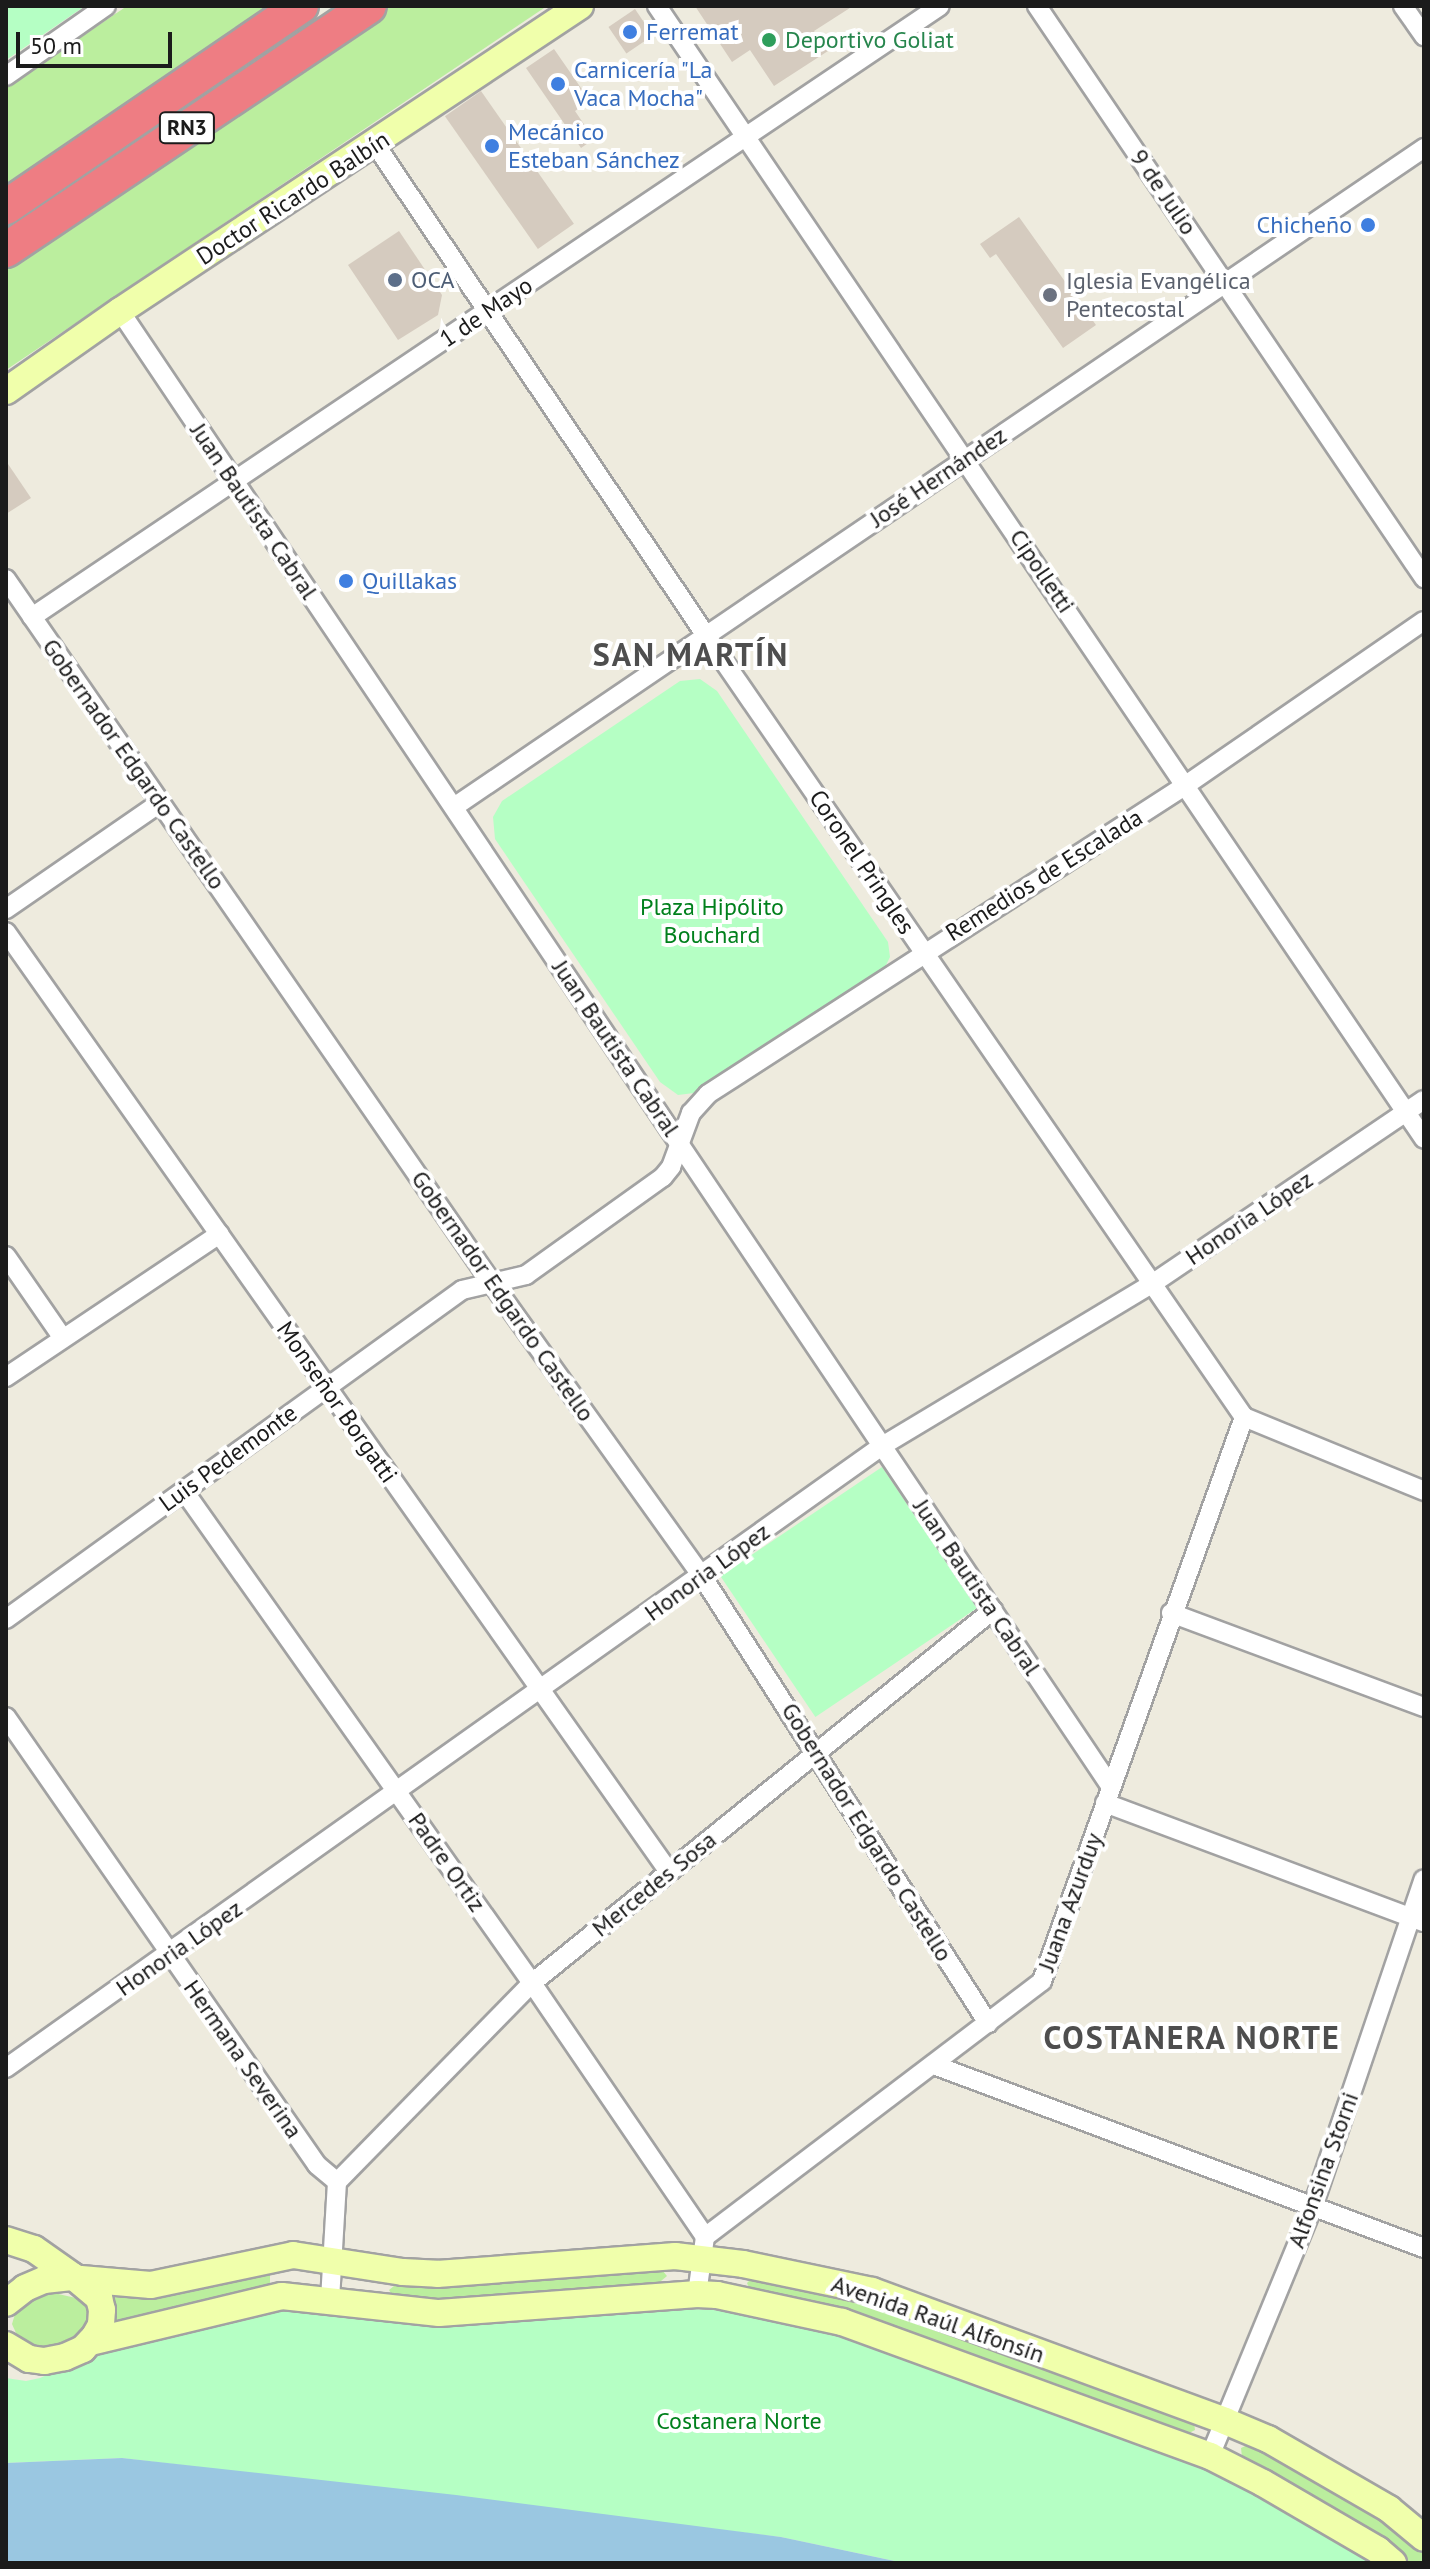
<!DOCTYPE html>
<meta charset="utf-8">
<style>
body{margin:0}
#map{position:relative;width:1430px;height:2569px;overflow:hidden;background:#eeebde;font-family:"PT Sans",sans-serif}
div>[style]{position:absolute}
.grass>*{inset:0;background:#bbee9e}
.park>*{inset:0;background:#b5ffc4;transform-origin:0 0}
.water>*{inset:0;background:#9ac7e1}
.building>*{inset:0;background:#d5cbbf;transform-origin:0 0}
.roads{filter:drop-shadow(2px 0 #a2a2a2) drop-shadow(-2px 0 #a2a2a2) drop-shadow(0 2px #a2a2a2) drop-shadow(0 -2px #a2a2a2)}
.street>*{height:18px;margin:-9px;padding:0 9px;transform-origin:9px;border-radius:9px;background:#fff}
.secondary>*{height:26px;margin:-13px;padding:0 13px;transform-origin:13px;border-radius:13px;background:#f0ffab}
.highway>*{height:34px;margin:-17px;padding:0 17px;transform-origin:17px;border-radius:17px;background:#ee7d83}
.dots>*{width:22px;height:22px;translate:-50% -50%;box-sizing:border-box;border:4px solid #fff;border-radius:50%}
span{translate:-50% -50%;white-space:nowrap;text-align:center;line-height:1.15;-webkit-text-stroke:8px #fff;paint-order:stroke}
.shield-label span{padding:2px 6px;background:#fff;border:2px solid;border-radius:6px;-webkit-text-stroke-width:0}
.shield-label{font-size:22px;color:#1b1b1b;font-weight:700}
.shop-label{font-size:24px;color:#366cbe}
.left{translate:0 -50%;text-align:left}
.right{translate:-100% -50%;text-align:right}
.leisure-label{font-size:24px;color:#27864d}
.street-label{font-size:24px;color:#1b1b1b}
.service-label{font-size:24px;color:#4e5e75}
.worship-label{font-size:24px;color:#5b616d}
.park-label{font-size:24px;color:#01801c}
.district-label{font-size:32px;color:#4e4e4e;font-weight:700;letter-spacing:2px}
.frame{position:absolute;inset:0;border:8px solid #1b1b1b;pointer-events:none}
.scale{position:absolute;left:16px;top:32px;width:156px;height:36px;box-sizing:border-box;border:4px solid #1b1b1b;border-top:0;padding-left:10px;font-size:24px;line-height:28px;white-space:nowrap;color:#1b1b1b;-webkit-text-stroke:6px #fff;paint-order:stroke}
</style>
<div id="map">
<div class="grass">
<i style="clip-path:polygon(127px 6px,278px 6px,6px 190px,6px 88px)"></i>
<i style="clip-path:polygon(391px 6px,547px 6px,6px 370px,6px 265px)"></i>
<i style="clip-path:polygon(662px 2270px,667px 2276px,655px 2286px,425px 2301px,393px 2296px,389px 2290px,399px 2282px)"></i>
<i style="clip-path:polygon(265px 2272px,270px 2273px,270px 2285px,259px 2289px,111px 2324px,105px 2290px,148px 2298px)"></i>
<i style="clip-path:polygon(751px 2279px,879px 2304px,1194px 2422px,1195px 2430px,1189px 2433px,1177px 2431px,750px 2290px,747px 2283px)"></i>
<i style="clip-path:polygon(45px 2291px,76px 2298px,84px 2302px,89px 2311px,88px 2323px,73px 2342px,46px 2351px,20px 2342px,12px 2324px,18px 2304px)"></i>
<i style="clip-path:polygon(1254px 2442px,1384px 2519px,1424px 2551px,1424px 2563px,1409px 2563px,1387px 2544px,1249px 2463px,1242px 2457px,1241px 2448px)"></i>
</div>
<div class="park">
<i style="clip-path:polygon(6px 6px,85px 6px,6px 60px)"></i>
<i style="clip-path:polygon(700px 679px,717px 691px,888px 942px,890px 957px,884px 969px,702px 1092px,678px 1095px,660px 1082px,495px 839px,493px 817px,502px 801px,680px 681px)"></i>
<i style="left:882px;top:1467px;width:170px;height:195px;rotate:56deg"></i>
<i style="clip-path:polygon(672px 2308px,752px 2312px,840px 2331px,1188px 2461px,1262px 2494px,1373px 2563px,904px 2563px,781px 2537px,122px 2458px,6px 2463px,6px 2378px,26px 2381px,40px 2378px,102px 2351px,260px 2313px,295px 2309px,417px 2326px)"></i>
</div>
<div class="water">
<i style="clip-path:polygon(122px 2458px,456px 2495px,781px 2537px,904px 2563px,6px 2563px,6px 2463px)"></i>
</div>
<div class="building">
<i style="clip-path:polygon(695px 6px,853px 6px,814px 31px,828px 51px,774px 86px,750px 50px,732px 62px)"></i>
<i style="left:635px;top:9px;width:32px;height:32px;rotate:56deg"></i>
<i style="clip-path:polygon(554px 49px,590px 101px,575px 111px,594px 139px,581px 148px,526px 68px)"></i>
<i style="left:481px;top:91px;width:162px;height:44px;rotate:55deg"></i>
<i style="clip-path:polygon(1019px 217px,1096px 325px,1063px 348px,996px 254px,990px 258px,980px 244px)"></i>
<i style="clip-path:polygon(399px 231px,442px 295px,438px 315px,398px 340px,348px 265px)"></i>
<i style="clip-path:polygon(6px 461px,31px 498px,6px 514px)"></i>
</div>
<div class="roads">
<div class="street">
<i style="left:657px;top:6px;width:1368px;rotate:55.9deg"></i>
<i style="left:1037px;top:6px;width:691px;rotate:55.92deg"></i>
<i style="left:1403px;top:6px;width:37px;rotate:55deg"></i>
<i style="left:6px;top:76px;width:122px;rotate:-35deg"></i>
<i style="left:375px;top:144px;width:591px;rotate:56.04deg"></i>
<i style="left:705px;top:634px;width:951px;rotate:55.46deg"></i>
<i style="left:1244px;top:1417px;width:195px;rotate:22.3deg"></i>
<i style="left:120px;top:311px;width:1778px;rotate:56.12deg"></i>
<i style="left:6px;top:579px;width:855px;rotate:55.38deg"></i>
<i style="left:492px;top:1283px;width:360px;rotate:54.4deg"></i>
<i style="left:702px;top:1576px;width:531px;rotate:57.39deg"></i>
<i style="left:32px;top:617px;width:1094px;rotate:-33.94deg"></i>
<i style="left:454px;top:807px;width:1173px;rotate:-34.19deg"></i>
<i style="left:6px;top:909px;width:188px;rotate:-34.6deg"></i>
<i style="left:6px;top:932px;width:1150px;rotate:54.8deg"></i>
<i style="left:6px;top:1256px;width:98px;rotate:55.3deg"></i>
<i style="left:6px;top:1377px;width:257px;rotate:-33.8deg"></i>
<i style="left:184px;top:1491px;width:603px;rotate:54.73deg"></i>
<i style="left:532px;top:1983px;width:307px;rotate:55.7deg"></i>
<i style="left:1171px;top:1613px;width:270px;rotate:20.4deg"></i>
<i style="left:6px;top:1619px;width:562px;rotate:-35.81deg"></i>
<i style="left:462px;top:1290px;width:66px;rotate:-13.2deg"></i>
<i style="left:526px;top:1275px;width:168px;rotate:-35.6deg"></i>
<i style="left:663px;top:1177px;width:13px;rotate:-51deg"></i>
<i style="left:671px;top:1167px;width:58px;rotate:-69.7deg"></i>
<i style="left:691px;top:1113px;width:25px;rotate:-48deg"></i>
<i style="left:708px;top:1094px;width:569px;rotate:-32.88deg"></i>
<i style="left:1186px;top:785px;width:289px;rotate:-34.6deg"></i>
<i style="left:6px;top:1717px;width:545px;rotate:55.23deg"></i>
<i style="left:317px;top:2165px;width:26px;rotate:40deg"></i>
<i style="left:337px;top:2182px;width:117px;rotate:93.4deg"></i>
<i style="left:1105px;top:1803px;width:340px;rotate:20.5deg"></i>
<i style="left:934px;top:2065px;width:523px;rotate:20.48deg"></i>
<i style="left:6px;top:2068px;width:1074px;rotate:-35.38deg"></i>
<i style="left:882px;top:1446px;width:315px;rotate:-31deg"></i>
<i style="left:1152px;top:1284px;width:328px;rotate:-34.1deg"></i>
<i style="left:337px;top:2182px;width:279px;rotate:-45.6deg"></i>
<i style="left:532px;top:1983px;width:593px;rotate:-38.98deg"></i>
<i style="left:697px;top:2294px;width:58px;rotate:-82deg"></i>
<i style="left:705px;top:2237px;width:423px;rotate:-37.2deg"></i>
<i style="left:1042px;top:1981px;width:599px;rotate:-70.29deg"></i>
<i style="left:1210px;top:2456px;width:267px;rotate:-67.6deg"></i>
<i style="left:1312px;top:2209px;width:348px;rotate:-71.3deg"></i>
</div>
<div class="secondary">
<i style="left:6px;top:391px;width:139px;rotate:-35.1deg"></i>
<i style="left:120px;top:311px;width:552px;rotate:-33.55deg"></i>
<i style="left:6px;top:2240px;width:29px;rotate:18deg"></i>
<i style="left:34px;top:2249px;width:49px;rotate:35deg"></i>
<i style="left:81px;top:2279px;width:70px;rotate:4.9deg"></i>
<i style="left:151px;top:2285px;width:145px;rotate:-11.9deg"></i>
<i style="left:293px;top:2255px;width:111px;rotate:8.8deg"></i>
<i style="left:403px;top:2272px;width:34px;rotate:3deg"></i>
<i style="left:437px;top:2274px;width:239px;rotate:-4.3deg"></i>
<i style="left:675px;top:2256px;width:68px;rotate:6.7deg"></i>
<i style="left:743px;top:2264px;width:132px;rotate:11.8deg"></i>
<i style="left:872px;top:2291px;width:376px;rotate:20.2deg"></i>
<i style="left:1225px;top:2421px;width:47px;rotate:22.7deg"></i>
<i style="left:1268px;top:2439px;width:140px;rotate:30deg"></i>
<i style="left:1389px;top:2509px;width:45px;rotate:39.6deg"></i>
<i style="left:6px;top:2303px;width:24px;rotate:-38deg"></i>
<i style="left:25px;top:2288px;width:21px;rotate:-23deg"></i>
<i style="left:44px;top:2280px;width:30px;rotate:-6deg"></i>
<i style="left:74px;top:2277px;width:33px;rotate:40deg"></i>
<i style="left:99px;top:2298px;width:12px;rotate:76deg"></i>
<i style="left:102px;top:2310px;width:15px;rotate:94deg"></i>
<i style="left:101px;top:2325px;width:13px;rotate:119deg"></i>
<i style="left:95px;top:2336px;width:18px;rotate:133deg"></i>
<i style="left:83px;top:2349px;width:20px;rotate:156deg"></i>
<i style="left:65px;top:2357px;width:21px;rotate:169deg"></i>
<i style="left:44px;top:2361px;width:15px;rotate:-172deg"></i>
<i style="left:29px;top:2359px;width:27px;rotate:-149deg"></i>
<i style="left:90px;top:2342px;width:197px;rotate:-13.5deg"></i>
<i style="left:282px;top:2296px;width:158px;rotate:6.2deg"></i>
<i style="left:439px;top:2313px;width:259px;rotate:-4.2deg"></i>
<i style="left:697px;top:2294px;width:20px;rotate:3deg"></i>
<i style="left:717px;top:2295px;width:128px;rotate:12.2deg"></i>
<i style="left:842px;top:2322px;width:392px;rotate:20deg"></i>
<i style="left:1210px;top:2456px;width:59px;rotate:27deg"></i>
<i style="left:1263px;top:2483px;width:133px;rotate:30.2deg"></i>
<i style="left:1378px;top:2550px;width:20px;rotate:41deg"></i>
</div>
<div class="highway">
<i style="left:6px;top:207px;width:357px;rotate:-34.3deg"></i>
<i style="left:6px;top:250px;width:437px;rotate:-33.9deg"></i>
</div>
</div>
<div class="dots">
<i style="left:630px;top:32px;background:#3f7fe0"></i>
<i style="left:769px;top:40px;background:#2e9e5b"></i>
<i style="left:558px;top:84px;background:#3f7fe0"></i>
<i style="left:492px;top:146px;background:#3f7fe0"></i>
<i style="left:1368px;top:225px;background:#3f7fe0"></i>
<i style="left:395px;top:280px;background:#5c6f8a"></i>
<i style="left:1050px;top:295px;background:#6b7280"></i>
<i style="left:346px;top:581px;background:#3f7fe0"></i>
</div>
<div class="shield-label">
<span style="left:187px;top:128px">RN3</span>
</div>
<div class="shop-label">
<span class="left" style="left:646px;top:32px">Ferremat</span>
<span class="left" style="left:574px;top:84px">Carnicería "La<br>Vaca Mocha"</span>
<span class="left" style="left:508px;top:146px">Mecánico<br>Esteban Sánchez</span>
<span class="right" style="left:1352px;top:225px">Chicheño</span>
<span class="left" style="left:362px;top:581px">Quillakas</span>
</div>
<div class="leisure-label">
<span class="left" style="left:785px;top:40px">Deportivo Goliat</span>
</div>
<div class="street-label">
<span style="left:1164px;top:192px;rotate:56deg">9 de Julio</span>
<span style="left:293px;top:198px;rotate:-33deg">Doctor Ricardo Balbín</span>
<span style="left:486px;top:312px;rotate:-34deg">1 de Mayo</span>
<span style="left:938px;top:477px;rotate:-34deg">José Hernández</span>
<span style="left:254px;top:511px;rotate:56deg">Juan Bautista Cabral</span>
<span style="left:1042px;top:571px;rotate:56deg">Cipolletti</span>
<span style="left:134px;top:764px;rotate:55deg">Gobernador Edgardo Castello</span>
<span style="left:862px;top:862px;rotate:56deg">Coronel Pringles</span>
<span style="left:1044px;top:875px;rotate:-32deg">Remedios de Escalada</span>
<span style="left:616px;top:1048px;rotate:56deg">Juan Bautista Cabral</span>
<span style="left:1249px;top:1218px;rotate:-34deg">Honoria López</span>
<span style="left:503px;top:1296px;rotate:55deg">Gobernador Edgardo Castello</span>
<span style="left:337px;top:1402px;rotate:55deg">Monseñor Borgatti</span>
<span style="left:228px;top:1458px;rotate:-36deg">Luis Pedemonte</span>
<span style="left:707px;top:1572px;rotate:-36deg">Honoria López</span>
<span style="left:977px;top:1587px;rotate:56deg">Juan Bautista Cabral</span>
<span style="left:867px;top:1832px;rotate:58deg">Gobernador Edgardo Castello</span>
<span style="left:447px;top:1862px;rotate:55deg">Padre Ortiz</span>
<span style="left:654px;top:1884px;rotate:-39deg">Mercedes Sosa</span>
<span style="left:1070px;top:1902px;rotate:-70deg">Juana Azurduy</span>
<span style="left:179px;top:1948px;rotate:-35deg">Honoria López</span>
<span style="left:243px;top:2059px;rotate:55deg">Hermana Severina</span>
<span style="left:1323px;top:2170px;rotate:-70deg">Alfonsina Storni</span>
<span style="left:938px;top:2319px;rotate:19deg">Avenida Raúl Alfonsín</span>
</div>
<div class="service-label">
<span class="left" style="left:411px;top:280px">OCA</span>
</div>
<div class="worship-label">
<span class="left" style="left:1066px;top:295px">Iglesia Evangélica<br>Pentecostal</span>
</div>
<div class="park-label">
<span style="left:712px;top:921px">Plaza Hipólito<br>Bouchard</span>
<span style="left:739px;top:2421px">Costanera Norte</span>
</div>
<div class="district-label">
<span style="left:691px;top:654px">SAN MARTÍN</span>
<span style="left:1192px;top:2037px">COSTANERA NORTE</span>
</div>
<div class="frame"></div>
<div class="scale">50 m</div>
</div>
